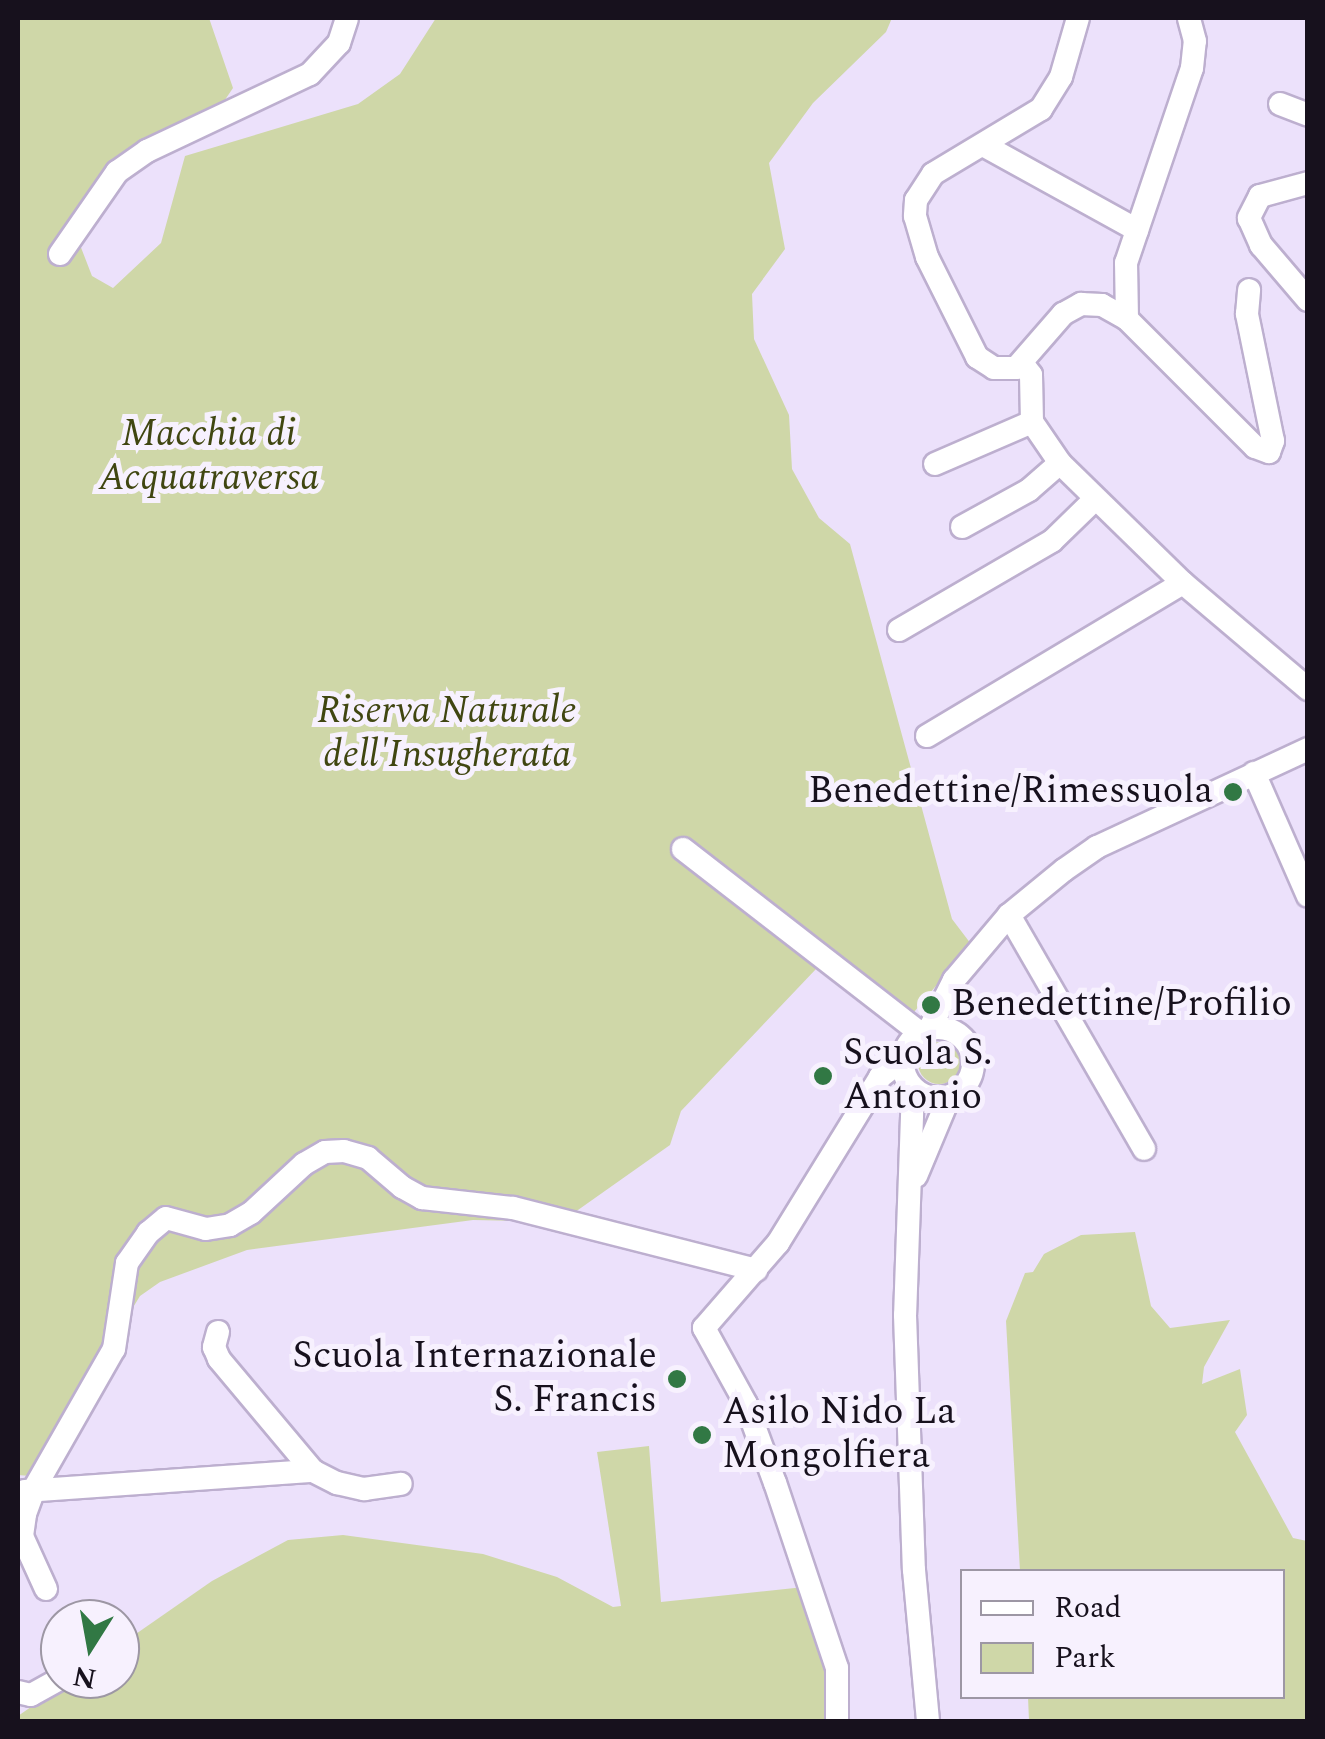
<!DOCTYPE html>
<style>
body{margin:0}
#map{position:relative;width:1325px;height:1739px;overflow:hidden;background:#ece1fb;font-family:Spectral,serif}
div>[style]{position:absolute}
.green>*{inset:0;background:#cfd7a8}
.round{border-radius:50%}
.roads{filter:drop-shadow(2px 0 #bdafcf) drop-shadow(-2px 0 #bdafcf) drop-shadow(0 2px #bdafcf) drop-shadow(0 -2px #bdafcf)}
.minor>*{height:22px;margin:-11px;padding:0 11px;transform-origin:11px;border-radius:11px;background:#fff}
.minor>.ring{margin:-11px;padding:0;box-sizing:content-box;background:none;border:22px solid #fff;border-radius:50%}
.dots>*{width:28px;height:28px;translate:-50% -50%;box-sizing:border-box;border:5px solid #f7f1fe;border-radius:50%}
span{translate:-50% -50%;white-space:nowrap;text-align:center;line-height:1.15;-webkit-text-stroke:10px #f7f1fe;paint-order:stroke}
.park-label{font-size:38px;color:#404611;font-style:italic}
.poi-label{font-size:38px;color:#17111d}
.right{translate:-100% -50%;text-align:right}
.left{translate:0 -50%;text-align:left}
.frame{position:absolute;inset:0;border:20px solid #17111d;pointer-events:none}
.legend{position:absolute;left:960px;top:1569px;width:325px;height:130px;box-sizing:border-box;background:#f7f1fe;border:2px solid #9d97a4;margin:0;padding:12px 18px;list-style:none;font-size:30px;color:#17111d}
.legend li{display:flex;align-items:center;gap:20px;height:50px}
.legend b{width:50px;border:2px solid #9d97a4}
.north{position:absolute;left:40px;top:1599px;width:100px;height:100px;box-sizing:border-box;background:#f7f1fe;border:2px solid #9d97a4;border-radius:50%;rotate:191deg;font-size:28px;font-weight:700;line-height:40px;text-align:center;color:#17111d}
.north::after{content:'';display:block;margin:auto;width:35px;height:45px;background:#317844;clip-path:polygon(50% 0,100% 100%,50% 72%,0 100%)}
</style>
<div id="map">
<div class="green">
<i style="clip-path:polygon(18px 18px,209px 18px,233px 88px,214px 116px,122px 159px,70px 219px,92px 276px,113px 288px,161px 243px,185px 156px,358px 104px,400px 74px,436px 18px,892px 18px,886px 32px,813px 103px,769px 163px,785px 249px,752px 294px,754px 339px,789px 415px,792px 469px,819px 518px,850px 544px,952px 919px,971px 944px,899px 1030px,816px 969px,681px 1111px,670px 1145px,561px 1222px,473px 1220px,247px 1250px,160px 1282px,140px 1296px,30px 1476px,18px 1475px)"></i>
<i class="round" style="left:918px;top:1042px;width:42px;height:42px"></i>
<i style="clip-path:polygon(1135px 1232px,1151px 1306px,1170px 1328px,1230px 1320px,1204px 1367px,1202px 1384px,1240px 1369px,1247px 1415px,1235px 1432px,1293px 1538px,1307px 1541px,1307px 1721px,1029px 1721px,1028px 1697px,1282px 1696px,1282px 1572px,1020px 1571px,1006px 1321px,1025px 1273px,1033px 1272px,1044px 1254px,1081px 1235px)"></i>
<i style="clip-path:polygon(649px 1446px,661px 1602px,804px 1587px,826px 1653px,824px 1721px,18px 1722px,18px 1716px,71px 1679px,120px 1679px,120px 1645px,212px 1581px,288px 1540px,343px 1535px,483px 1554px,557px 1577px,613px 1607px,621px 1606px,597px 1452px)"></i>
</div>
<div class="roads">
<div class="minor">
<i style="left:1078px;top:18px;width:61px;rotate:106.1deg"></i>
<i style="left:1061px;top:77px;width:38px;rotate:122deg"></i>
<i style="left:1041px;top:109px;width:126px;rotate:149deg"></i>
<i style="left:933px;top:174px;width:31px;rotate:123deg"></i>
<i style="left:916px;top:200px;width:16px;rotate:94deg"></i>
<i style="left:915px;top:216px;width:43px;rotate:73.7deg"></i>
<i style="left:927px;top:257px;width:112px;rotate:63.4deg"></i>
<i style="left:977px;top:357px;width:20px;rotate:33deg"></i>
<i style="left:994px;top:368px;width:22px"></i>
<i style="left:1016px;top:368px;width:72px;rotate:-49deg"></i>
<i style="left:1063px;top:314px;width:21px;rotate:-29deg"></i>
<i style="left:1081px;top:304px;width:21px;rotate:3deg"></i>
<i style="left:1102px;top:305px;width:29px;rotate:29deg"></i>
<i style="left:1127px;top:319px;width:181px;rotate:45deg"></i>
<i style="left:1255px;top:447px;width:15px;rotate:20deg"></i>
<i style="left:1269px;top:452px;width:12px;rotate:-70deg"></i>
<i style="left:1273px;top:441px;width:130px;rotate:-101.6deg"></i>
<i style="left:1247px;top:314px;width:24px;rotate:-85deg"></i>
<i style="left:1280px;top:104px;width:30px;rotate:21deg"></i>
<i style="left:985px;top:146px;width:174px;rotate:28.9deg"></i>
<i style="left:1308px;top:183px;width:50px;rotate:164.8deg"></i>
<i style="left:1260px;top:196px;width:25px;rotate:117deg"></i>
<i style="left:1249px;top:218px;width:30px;rotate:66deg"></i>
<i style="left:1261px;top:245px;width:72px;rotate:49.5deg"></i>
<i style="left:60px;top:254px;width:100px;rotate:-55.2deg"></i>
<i style="left:117px;top:172px;width:37px;rotate:-35deg"></i>
<i style="left:147px;top:151px;width:180px;rotate:-25.3deg"></i>
<i style="left:310px;top:74px;width:42px;rotate:-46.9deg"></i>
<i style="left:339px;top:43px;width:26px;rotate:-72deg"></i>
<i style="left:1127px;top:319px;width:56px;rotate:-91deg"></i>
<i style="left:1126px;top:263px;width:206px;rotate:-71.3deg"></i>
<i style="left:1192px;top:68px;width:27px;rotate:-84deg"></i>
<i style="left:1195px;top:41px;width:24px;rotate:-105deg"></i>
<i style="left:1022px;top:363px;width:15px;rotate:53deg"></i>
<i style="left:1031px;top:375px;width:47px;rotate:88.8deg"></i>
<i style="left:1032px;top:422px;width:50px;rotate:55.7deg"></i>
<i style="left:1060px;top:463px;width:172px;rotate:44.3deg"></i>
<i style="left:1183px;top:583px;width:164px;rotate:40.3deg"></i>
<i style="left:935px;top:464px;width:106px;rotate:-23.4deg"></i>
<i style="left:962px;top:527px;width:77px;rotate:-28.9deg"></i>
<i style="left:1029px;top:490px;width:41px;rotate:-41.1deg"></i>
<i style="left:899px;top:630px;width:177px;rotate:-30.2deg"></i>
<i style="left:1052px;top:541px;width:59px;rotate:-44.3deg"></i>
<i style="left:927px;top:736px;width:298px;rotate:-30.9deg"></i>
<i style="left:1254px;top:773px;width:134px;rotate:66.3deg"></i>
<i style="left:683px;top:849px;width:300px;rotate:37.8deg"></i>
<i style="left:1009px;top:915px;width:270px;rotate:60deg"></i>
<i class="ring" style="left:903px;top:1028px;width:48px;height:48px"></i>
<i style="left:930px;top:1028px;width:54px;rotate:-63.4deg"></i>
<i style="left:954px;top:980px;width:85px;rotate:-49.8deg"></i>
<i style="left:1009px;top:915px;width:71px;rotate:-39.3deg"></i>
<i style="left:1064px;top:870px;width:40px;rotate:-34.9deg"></i>
<i style="left:1097px;top:847px;width:233px;rotate:-24.9deg"></i>
<i style="left:913px;top:1088px;width:227px;rotate:92deg"></i>
<i style="left:905px;top:1315px;width:255px;rotate:88deg"></i>
<i style="left:914px;top:1570px;width:153px;rotate:84.7deg"></i>
<i style="left:916px;top:1176px;width:86px;rotate:-67.3deg"></i>
<i style="left:218px;top:1332px;width:16px;rotate:105deg"></i>
<i style="left:214px;top:1347px;width:13px;rotate:67deg"></i>
<i style="left:219px;top:1359px;width:146px;rotate:50deg"></i>
<i style="left:25px;top:1491px;width:289px;rotate:-4deg"></i>
<i style="left:313px;top:1471px;width:27px;rotate:27deg"></i>
<i style="left:337px;top:1483px;width:28px;rotate:13deg"></i>
<i style="left:364px;top:1489px;width:37px;rotate:-8deg"></i>
<i style="left:46px;top:1589px;width:58px;rotate:-114.4deg"></i>
<i style="left:22px;top:1536px;width:22px;rotate:-82deg"></i>
<i style="left:25px;top:1514px;width:27px;rotate:-70deg"></i>
<i style="left:34px;top:1489px;width:161px;rotate:-60.3deg"></i>
<i style="left:114px;top:1349px;width:87px;rotate:-81.4deg"></i>
<i style="left:127px;top:1263px;width:37px;rotate:-55deg"></i>
<i style="left:148px;top:1233px;width:23px;rotate:-40deg"></i>
<i style="left:166px;top:1218px;width:41px;rotate:15.4deg"></i>
<i style="left:206px;top:1229px;width:24px;rotate:-9deg"></i>
<i style="left:230px;top:1225px;width:24px;rotate:-30deg"></i>
<i style="left:251px;top:1213px;width:72px;rotate:-42.8deg"></i>
<i style="left:304px;top:1164px;width:24px;rotate:-30deg"></i>
<i style="left:325px;top:1152px;width:19px;rotate:-3deg"></i>
<i style="left:344px;top:1151px;width:25px;rotate:16deg"></i>
<i style="left:368px;top:1158px;width:45px;rotate:40.5deg"></i>
<i style="left:402px;top:1187px;width:23px;rotate:29deg"></i>
<i style="left:422px;top:1198px;width:92px;rotate:6.3deg"></i>
<i style="left:513px;top:1208px;width:251px;rotate:14.3deg"></i>
<i style="left:60px;top:1646px;width:12px;rotate:114deg"></i>
<i style="left:55px;top:1657px;width:9px;rotate:58deg"></i>
<i style="left:18px;top:1692px;width:13px;rotate:13deg"></i>
<i style="left:31px;top:1695px;width:33px;rotate:-29deg"></i>
<i style="left:837px;top:1722px;width:54px;rotate:-90deg"></i>
<i style="left:837px;top:1668px;width:195px;rotate:-108.5deg"></i>
<i style="left:775px;top:1483px;width:84px;rotate:-110.2deg"></i>
<i style="left:746px;top:1404px;width:87px;rotate:-118.9deg"></i>
<i style="left:704px;top:1328px;width:113px;rotate:-49deg"></i>
<i style="left:778px;top:1243px;width:195px;rotate:-58.4deg"></i>
<i style="left:880px;top:1077px;width:29px;rotate:-38deg"></i>
</div>
</div>
<div class="dots">
<i style="left:1233px;top:792px;background:#317844"></i>
<i style="left:931px;top:1005px;background:#317844"></i>
<i style="left:823px;top:1076px;background:#317844"></i>
<i style="left:677px;top:1379px;background:#317844"></i>
<i style="left:702px;top:1435px;background:#317844"></i>
</div>
<div class="park-label">
<span style="left:209px;top:457px">Macchia di<br>Acquatraversa</span>
<span style="left:447px;top:734px">Riserva Naturale<br>dell'Insugherata</span>
</div>
<div class="poi-label">
<span class="right" style="left:1213px;top:792px">Benedettine/Rimessuola</span>
<span class="left" style="left:951px;top:1005px">Benedettine/Profilio</span>
<span class="left" style="left:843px;top:1076px">Scuola S.<br>Antonio</span>
<span class="right" style="left:657px;top:1379px">Scuola Internazionale<br>S. Francis</span>
<span class="left" style="left:722px;top:1435px">Asilo Nido La<br>Mongolfiera</span>
</div>
<div class="frame"></div>
<ul class="legend">
<li><b style="height:12px;background:#fff"></b>Road</li>
<li><b style="height:28px;background:#cfd7a8"></b>Park</li>
</ul>
<div class="north">N</div>
</div>
